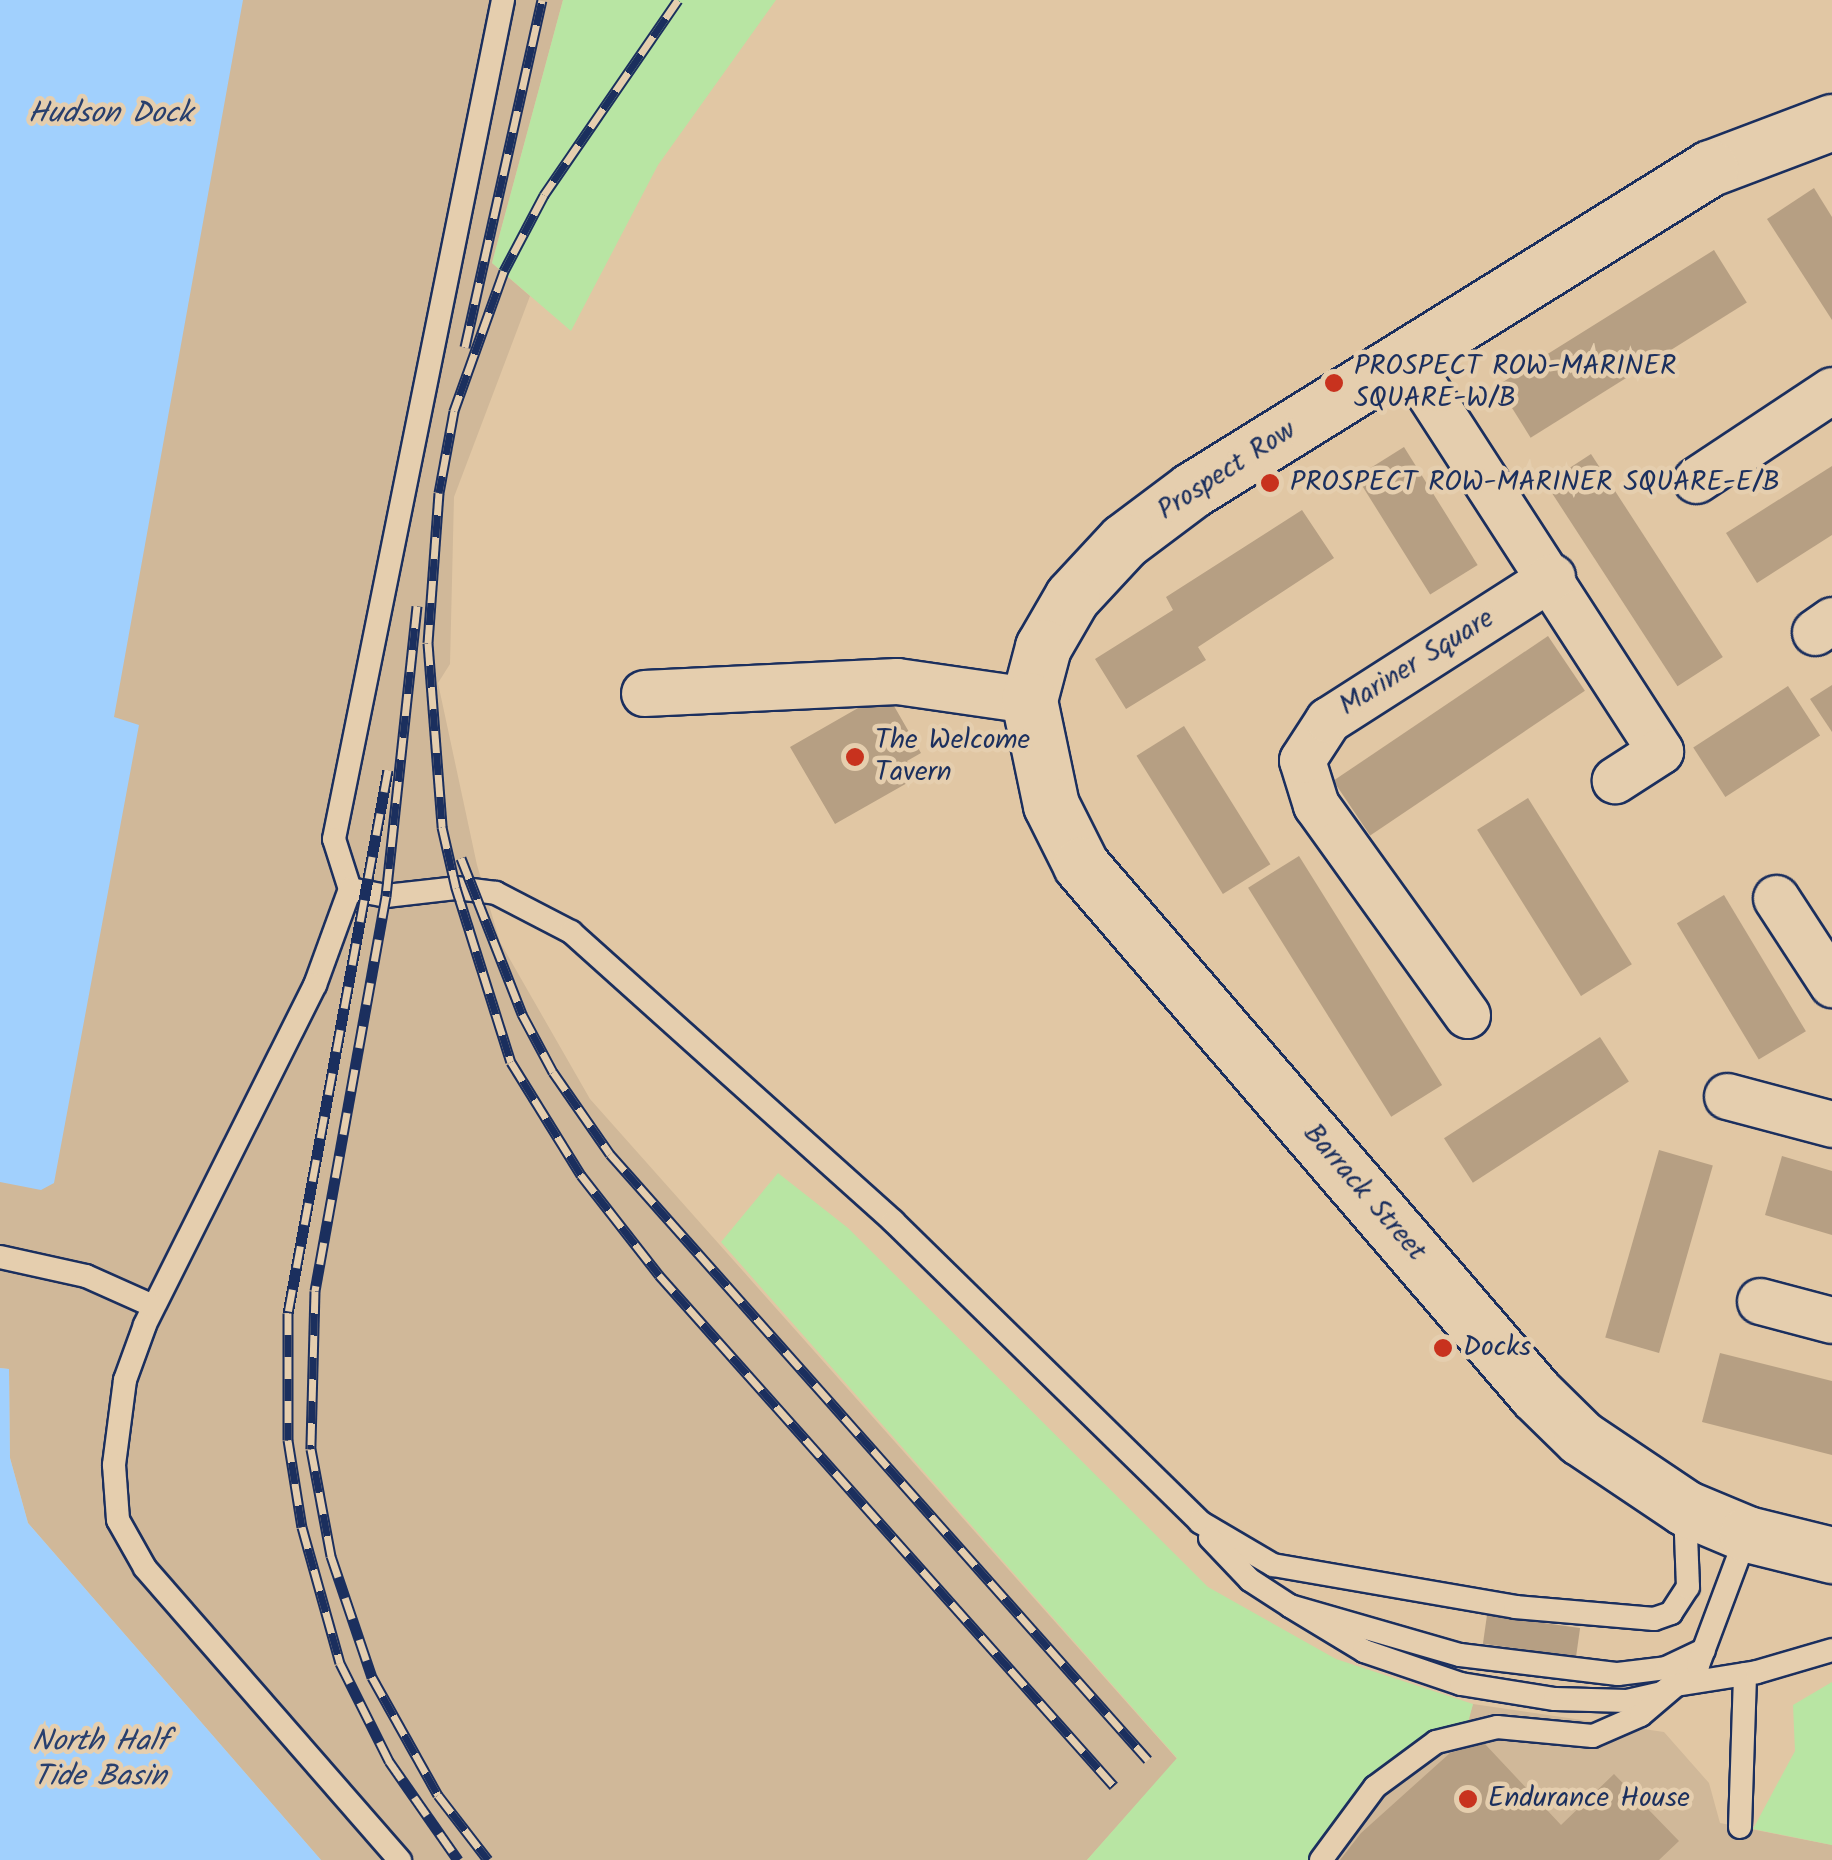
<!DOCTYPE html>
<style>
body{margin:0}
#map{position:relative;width:1832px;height:1860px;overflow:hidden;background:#e1c7a4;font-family:Kalam,sans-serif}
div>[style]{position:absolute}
.built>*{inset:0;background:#d0b899}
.green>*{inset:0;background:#b8e5a3}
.water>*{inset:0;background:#a1d0fd}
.building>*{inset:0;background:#b69f83;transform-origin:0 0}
.roads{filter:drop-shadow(2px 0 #1b2f5e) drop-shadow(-2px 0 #1b2f5e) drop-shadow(0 2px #1b2f5e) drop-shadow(0 -2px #1b2f5e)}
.lane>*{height:22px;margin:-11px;padding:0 11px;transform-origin:11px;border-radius:11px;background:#e5ceae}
.street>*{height:45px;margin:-22.5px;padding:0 22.5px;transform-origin:22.5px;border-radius:22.5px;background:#e5ceae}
.secondary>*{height:55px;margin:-27.5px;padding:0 27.5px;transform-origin:27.5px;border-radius:27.5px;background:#e5ceae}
.rail>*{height:11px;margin-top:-5.5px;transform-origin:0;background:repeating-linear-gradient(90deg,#e5ceae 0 22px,#1b2f5e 0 44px);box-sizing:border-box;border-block:2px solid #1b2f5e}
.dots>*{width:28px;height:28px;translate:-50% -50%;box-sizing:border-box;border:5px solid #e5ceae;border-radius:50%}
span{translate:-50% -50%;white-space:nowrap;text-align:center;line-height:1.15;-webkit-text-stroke:9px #e5ceae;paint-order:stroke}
.poi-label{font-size:28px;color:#1b2f5e}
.left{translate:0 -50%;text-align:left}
.street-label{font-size:28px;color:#1b2f5e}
.water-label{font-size:30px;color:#283f6e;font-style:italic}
</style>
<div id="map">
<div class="built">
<i style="clip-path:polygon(0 0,563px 0,492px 263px,530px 296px,454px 497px,450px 664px,438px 683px,477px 865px,500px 942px,590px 1099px,1177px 1759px,1087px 1860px,321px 1860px,28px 1523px,10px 1458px,9px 1369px,0 1368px)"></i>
<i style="clip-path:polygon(1473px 1704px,1664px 1732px,1709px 1783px,1720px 1823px,1832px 1845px,1832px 1860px,1321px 1860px,1375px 1787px,1465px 1730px)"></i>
</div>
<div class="green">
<i style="clip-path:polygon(563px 0,776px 0,658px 165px,571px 331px,492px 263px)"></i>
<i style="clip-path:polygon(778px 1173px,848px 1228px,1208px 1587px,1336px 1659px,1473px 1704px,1466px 1730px,1408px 1759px,1321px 1860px,1087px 1860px,1177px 1758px,721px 1242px)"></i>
<i style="clip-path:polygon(1832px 1682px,1832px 1845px,1753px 1829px,1795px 1751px,1793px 1705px)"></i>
</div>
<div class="water">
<i style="clip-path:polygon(0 0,243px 0,114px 717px,139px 725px,54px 1183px,41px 1190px,0 1182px)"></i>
<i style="clip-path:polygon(0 1368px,9px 1369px,10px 1458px,28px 1523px,321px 1860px,0 1860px)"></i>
</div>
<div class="building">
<i style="clip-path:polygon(1814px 188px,1832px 217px,1832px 320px,1767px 219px)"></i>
<i style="left:1714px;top:250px;width:62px;height:255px;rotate:58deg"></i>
<i style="left:1404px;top:447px;width:139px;height:56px;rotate:58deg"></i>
<i style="left:1591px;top:454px;width:242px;height:54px;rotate:57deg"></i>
<i style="clip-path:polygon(1832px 466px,1832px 535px,1757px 583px,1726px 533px)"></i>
<i style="clip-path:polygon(1302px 510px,1334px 558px,1198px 647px,1206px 660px,1126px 709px,1095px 659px,1173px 610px,1166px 597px)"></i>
<i style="left:1548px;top:636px;width:66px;height:259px;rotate:56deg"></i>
<i style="clip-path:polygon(1832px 685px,1832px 732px,1810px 699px)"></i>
<i style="left:1788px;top:686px;width:59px;height:113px;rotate:57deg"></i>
<i style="clip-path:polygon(886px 692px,921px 753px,907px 761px,916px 778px,835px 824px,790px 747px)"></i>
<i style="left:1184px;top:726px;width:163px;height:56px;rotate:58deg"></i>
<i style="left:1528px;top:798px;width:196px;height:60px;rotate:58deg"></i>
<i style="left:1299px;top:856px;width:270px;height:60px;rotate:58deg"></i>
<i style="left:1724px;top:895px;width:159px;height:55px;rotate:59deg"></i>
<i style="left:1600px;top:1037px;width:53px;height:186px;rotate:57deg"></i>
<i style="left:1659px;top:1150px;width:56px;height:195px;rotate:16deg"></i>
<i style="clip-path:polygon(1782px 1156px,1832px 1171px,1832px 1235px,1765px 1215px)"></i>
<i style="clip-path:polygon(1720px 1353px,1832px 1381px,1832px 1455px,1702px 1422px)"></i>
<i style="left:1487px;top:1615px;width:94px;height:29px;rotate:8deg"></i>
<i style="clip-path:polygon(1484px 1743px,1561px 1825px,1614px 1774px,1679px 1841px,1659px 1860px,1340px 1860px,1361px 1833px,1450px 1753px)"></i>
</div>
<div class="roads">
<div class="lane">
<i style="left:503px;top:0;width:856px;rotate:101.39deg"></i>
<i style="left:334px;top:839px;width:52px;rotate:72.3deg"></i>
<i style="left:350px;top:889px;width:37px;rotate:11deg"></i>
<i style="left:386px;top:896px;width:70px;rotate:-6.5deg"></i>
<i style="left:456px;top:888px;width:40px;rotate:7.1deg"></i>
<i style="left:496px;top:893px;width:85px;rotate:27.5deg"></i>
<i style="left:571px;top:932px;width:433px;rotate:41.9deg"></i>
<i style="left:893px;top:1221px;width:430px;rotate:44.4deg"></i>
<i style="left:1200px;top:1522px;width:85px;rotate:30.5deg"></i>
<i style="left:1273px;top:1565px;width:246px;rotate:9.8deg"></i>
<i style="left:1515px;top:1607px;width:140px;rotate:4.9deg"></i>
<i style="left:1654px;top:1619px;width:18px;rotate:-19deg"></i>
<i style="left:1671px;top:1613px;width:31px;rotate:-57deg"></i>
<i style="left:1688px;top:1587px;width:77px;rotate:-92.2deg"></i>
<i style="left:350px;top:889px;width:102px;rotate:110deg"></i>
<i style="left:315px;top:985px;width:380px;rotate:116.6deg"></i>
<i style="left:145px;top:1325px;width:59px;rotate:110deg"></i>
<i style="left:125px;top:1380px;width:86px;rotate:97.4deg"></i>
<i style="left:114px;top:1465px;width:55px;rotate:85.8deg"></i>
<i style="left:118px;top:1520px;width:55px;rotate:60.6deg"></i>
<i style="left:145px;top:1568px;width:388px;rotate:48.9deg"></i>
<i style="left:0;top:1257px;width:88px;rotate:12.5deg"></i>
<i style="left:86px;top:1276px;width:73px;rotate:24.1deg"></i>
<i style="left:1210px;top:1538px;width:58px;rotate:46.4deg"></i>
<i style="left:1250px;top:1580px;width:48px;rotate:33deg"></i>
<i style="left:1290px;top:1606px;width:177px;rotate:16.1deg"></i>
<i style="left:1460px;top:1655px;width:159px;rotate:6.9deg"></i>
<i style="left:1618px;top:1674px;width:48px;rotate:-7.1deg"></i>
<i style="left:1666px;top:1668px;width:42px;rotate:-25.3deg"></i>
<i style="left:1290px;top:1606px;width:87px;rotate:31.3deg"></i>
<i style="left:1364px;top:1651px;width:102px;rotate:18.8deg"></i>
<i style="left:1461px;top:1684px;width:95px;rotate:9.1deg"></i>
<i style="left:1555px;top:1699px;width:72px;rotate:1.6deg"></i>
<i style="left:1627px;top:1701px;width:36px;rotate:-13deg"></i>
<i style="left:1662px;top:1693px;width:46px;rotate:-37.9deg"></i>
<i style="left:1698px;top:1665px;width:140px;rotate:-69.5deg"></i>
<i style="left:1740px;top:1827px;width:153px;rotate:-88.1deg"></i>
<i style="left:1321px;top:1860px;width:91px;rotate:-53.5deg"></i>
<i style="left:1375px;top:1787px;width:76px;rotate:-36.4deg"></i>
<i style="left:1436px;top:1742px;width:63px;rotate:-13.8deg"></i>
<i style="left:1497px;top:1727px;width:96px;rotate:5.4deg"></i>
<i style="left:1593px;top:1736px;width:52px;rotate:-23.6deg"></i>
<i style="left:1641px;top:1715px;width:46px;rotate:-40.6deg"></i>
<i style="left:1676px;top:1685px;width:82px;rotate:-9.1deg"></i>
<i style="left:1757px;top:1672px;width:78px;rotate:-16.3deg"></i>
</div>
<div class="street">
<i style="left:1406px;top:358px;width:468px;rotate:57.1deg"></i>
<i style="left:1660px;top:751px;width:54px;rotate:147.2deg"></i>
<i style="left:1696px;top:480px;width:163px;rotate:-33.5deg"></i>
<i style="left:1815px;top:632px;width:21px;rotate:-35deg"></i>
<i style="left:644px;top:693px;width:253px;rotate:-2.7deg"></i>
<i style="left:897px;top:681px;width:133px;rotate:8.2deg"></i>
<i style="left:1776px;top:898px;width:103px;rotate:56.9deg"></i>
<i style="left:1467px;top:1015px;width:259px;rotate:-125.7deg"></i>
<i style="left:1316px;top:805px;width:47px;rotate:-107.3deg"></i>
<i style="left:1302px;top:760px;width:48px;rotate:-57deg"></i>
<i style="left:1328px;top:720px;width:266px;rotate:-32.6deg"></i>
<i style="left:1727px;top:1096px;width:109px;rotate:14.9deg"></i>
<i style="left:1760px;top:1301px;width:74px;rotate:14.8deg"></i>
</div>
<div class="secondary">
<i style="left:1832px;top:122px;width:130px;rotate:159.3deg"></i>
<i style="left:1710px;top:168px;width:610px;rotate:148.13deg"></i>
<i style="left:1192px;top:490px;width:85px;rotate:143.1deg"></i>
<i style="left:1124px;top:541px;width:76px;rotate:132.9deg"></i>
<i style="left:1072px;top:597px;width:58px;rotate:120.1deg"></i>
<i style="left:1043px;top:647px;width:55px;rotate:104.8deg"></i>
<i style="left:1029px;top:700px;width:107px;rotate:78.2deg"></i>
<i style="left:1051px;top:805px;width:67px;rotate:63.4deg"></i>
<i style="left:1081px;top:865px;width:698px;rotate:49.3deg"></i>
<i style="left:1536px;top:1394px;width:63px;rotate:44.4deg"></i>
<i style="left:1581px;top:1438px;width:125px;rotate:33.9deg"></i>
<i style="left:1685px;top:1508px;width:67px;rotate:22.8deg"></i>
<i style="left:1747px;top:1534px;width:88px;rotate:13.9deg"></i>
</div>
</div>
<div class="rail">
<i style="left:678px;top:0;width:237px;rotate:124.5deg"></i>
<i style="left:544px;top:195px;width:86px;rotate:117.8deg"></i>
<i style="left:504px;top:271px;width:149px;rotate:109.7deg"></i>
<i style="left:454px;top:411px;width:83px;rotate:100.4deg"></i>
<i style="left:439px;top:493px;width:150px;rotate:94.2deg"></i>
<i style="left:428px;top:643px;width:185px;rotate:85.6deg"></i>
<i style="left:442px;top:827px;width:63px;rotate:77.1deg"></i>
<i style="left:456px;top:888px;width:182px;rotate:72.5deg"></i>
<i style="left:511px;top:1062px;width:133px;rotate:58.2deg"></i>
<i style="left:581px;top:1175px;width:127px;rotate:52deg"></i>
<i style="left:659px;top:1275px;width:684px;rotate:48.32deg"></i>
<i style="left:465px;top:347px;width:355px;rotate:-77.5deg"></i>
<i style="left:417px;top:606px;width:292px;rotate:96.1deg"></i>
<i style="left:386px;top:896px;width:401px;rotate:100.2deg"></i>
<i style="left:315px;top:1291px;width:158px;rotate:91.5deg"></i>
<i style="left:311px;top:1449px;width:109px;rotate:79.4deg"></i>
<i style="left:331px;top:1556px;width:128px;rotate:71.3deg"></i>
<i style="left:372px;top:1677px;width:135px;rotate:60.8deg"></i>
<i style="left:438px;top:1795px;width:82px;rotate:52.4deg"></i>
<i style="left:388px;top:770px;width:552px;rotate:100.43deg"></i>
<i style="left:288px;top:1313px;width:127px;rotate:90deg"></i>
<i style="left:288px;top:1440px;width:88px;rotate:80.9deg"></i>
<i style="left:302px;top:1527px;width:141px;rotate:74.4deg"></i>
<i style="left:340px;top:1663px;width:110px;rotate:63.4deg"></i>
<i style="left:389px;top:1761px;width:121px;rotate:55.1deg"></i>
<i style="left:461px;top:858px;width:168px;rotate:68.6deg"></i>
<i style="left:522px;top:1014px;width:66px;rotate:61.9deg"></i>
<i style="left:553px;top:1072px;width:100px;rotate:55.2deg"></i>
<i style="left:610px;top:1154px;width:810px;rotate:48.4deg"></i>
</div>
<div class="dots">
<i style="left:1334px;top:383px;background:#c8321e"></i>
<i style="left:1270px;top:483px;background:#c8321e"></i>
<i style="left:855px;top:757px;background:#c8321e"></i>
<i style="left:1443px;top:1348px;background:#c8321e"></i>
<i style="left:1468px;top:1799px;background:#c8321e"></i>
</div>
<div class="poi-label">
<span class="left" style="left:1354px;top:383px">PROSPECT ROW-MARINER<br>SQUARE-W/B</span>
<span class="left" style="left:1290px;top:483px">PROSPECT ROW-MARINER SQUARE-E/B</span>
<span class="left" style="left:875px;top:757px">The Welcome<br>Tavern</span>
<span class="left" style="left:1463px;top:1348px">Docks</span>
<span class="left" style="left:1488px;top:1799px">Endurance House</span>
</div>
<div class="street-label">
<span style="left:1227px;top:471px;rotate:-33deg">Prospect Row</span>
<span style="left:1417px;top:663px;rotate:-32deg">Mariner Square</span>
<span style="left:1364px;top:1193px;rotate:49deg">Barrack Street</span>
</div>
<div class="water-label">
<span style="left:110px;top:114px">Hudson Dock</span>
<span style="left:100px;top:1759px">North Half<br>Tide Basin</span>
</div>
</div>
